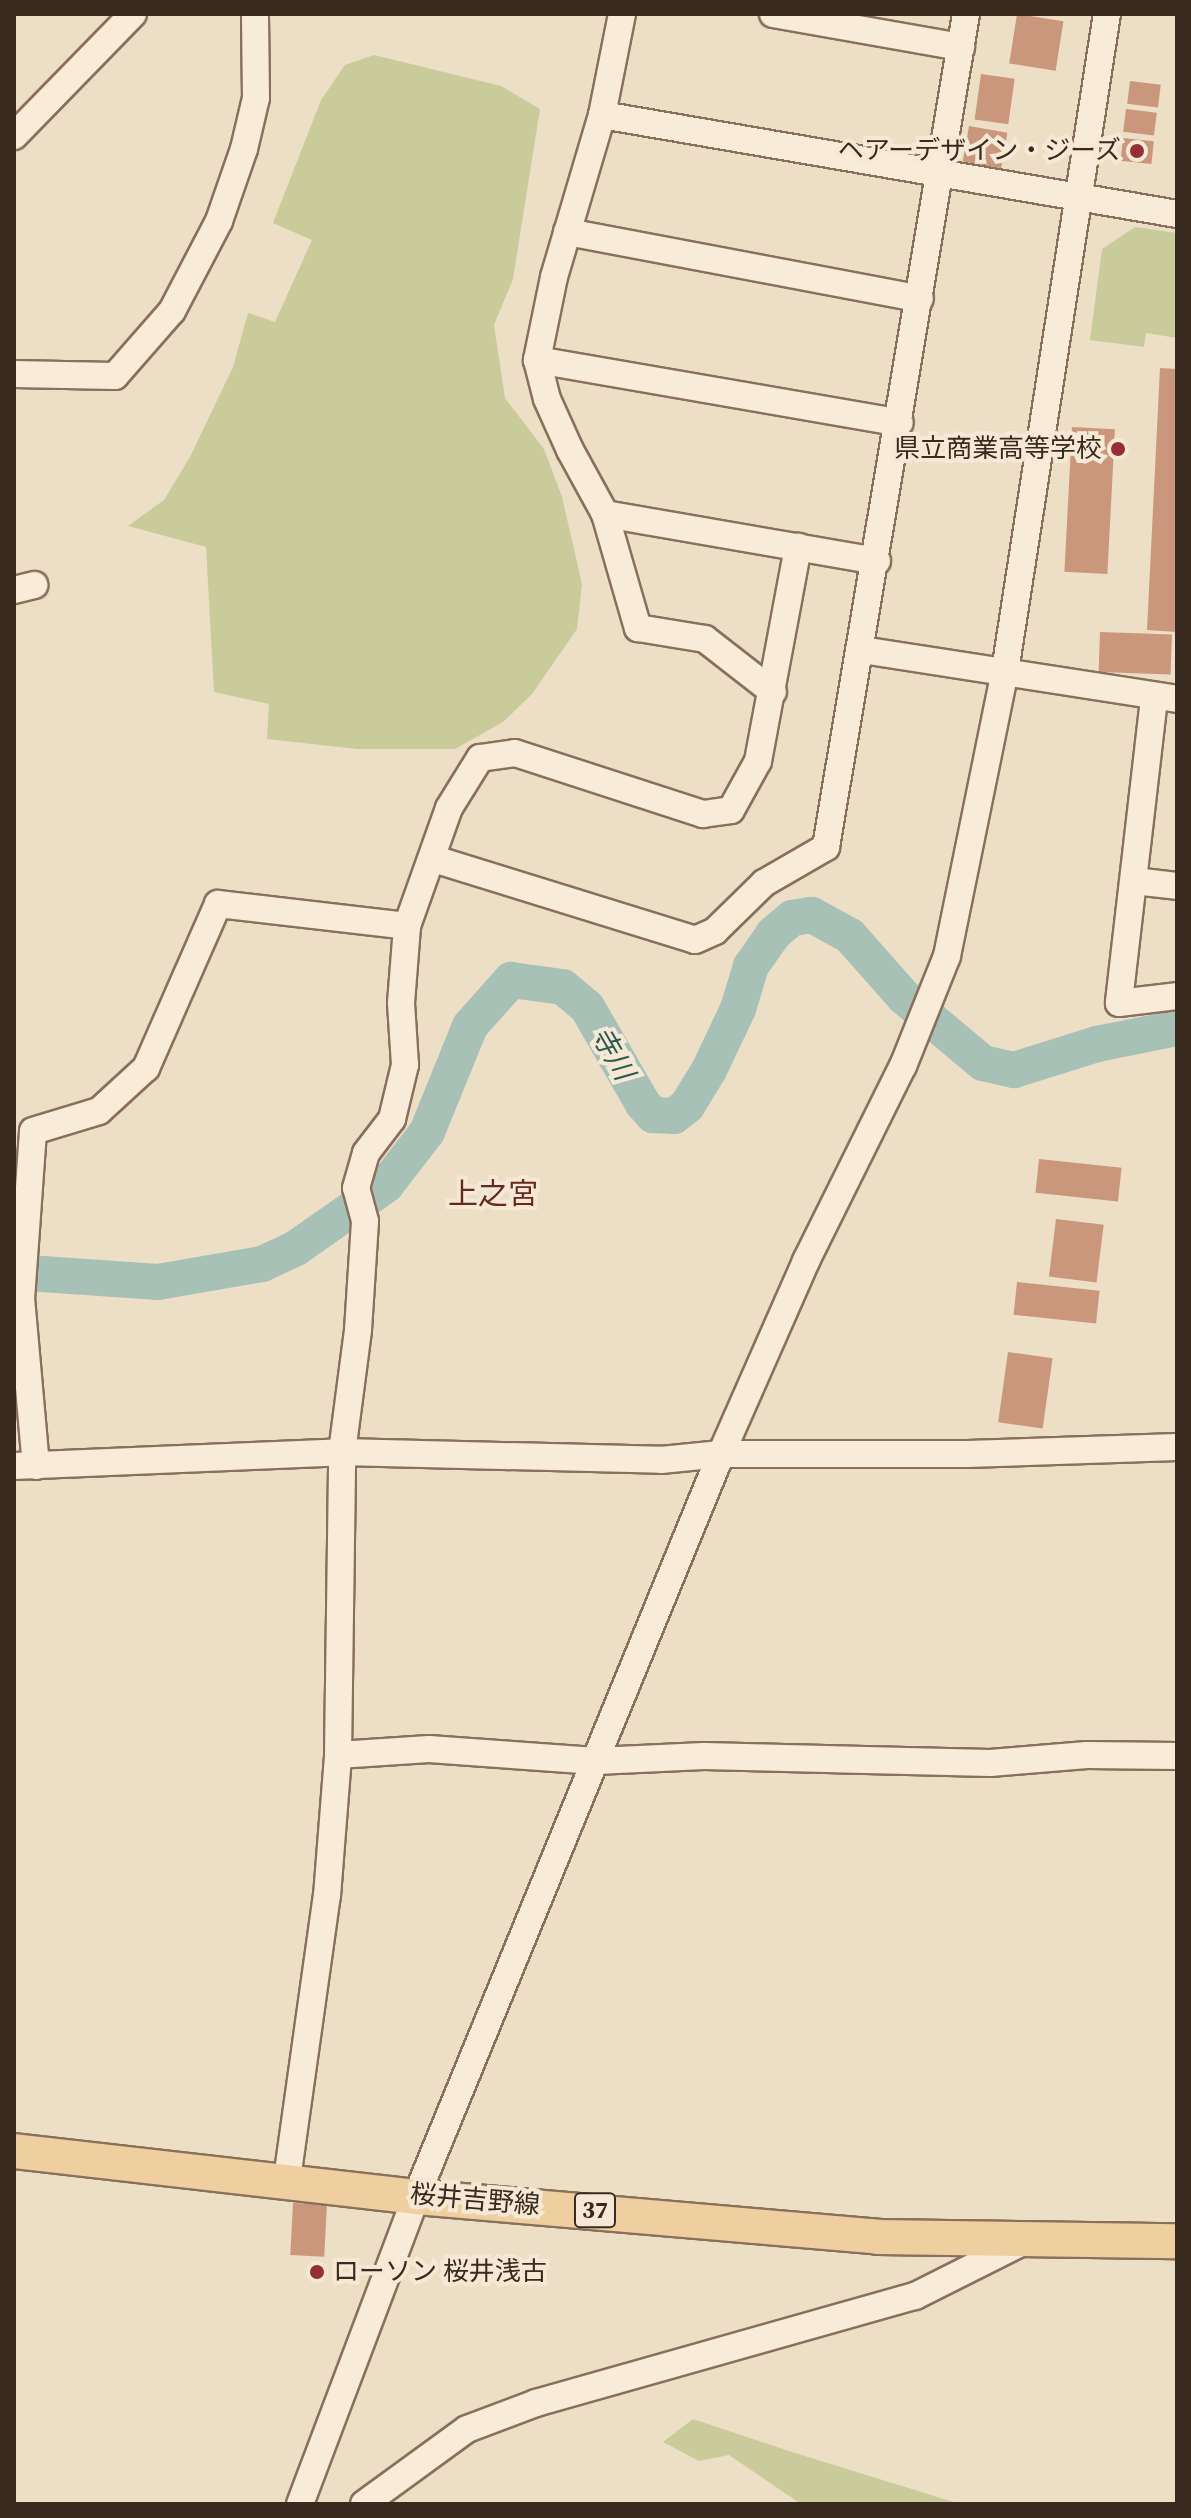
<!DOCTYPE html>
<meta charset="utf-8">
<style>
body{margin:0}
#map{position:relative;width:1191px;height:2518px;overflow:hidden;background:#eddec6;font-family:"Source Serif 4","Noto Sans JP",serif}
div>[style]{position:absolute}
.green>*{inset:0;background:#c9cb9a}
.river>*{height:36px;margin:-18px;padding:0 18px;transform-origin:18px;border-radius:18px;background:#a7c1b7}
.building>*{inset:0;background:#ca977d;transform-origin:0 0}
.roads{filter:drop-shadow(2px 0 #88705c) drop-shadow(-2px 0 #88705c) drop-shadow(0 2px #88705c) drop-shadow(0 -2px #88705c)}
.minor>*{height:26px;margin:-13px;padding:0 13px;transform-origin:13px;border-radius:13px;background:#f8ecd9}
.major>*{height:34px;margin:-17px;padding:0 17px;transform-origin:17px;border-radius:17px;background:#efcf9f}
.dots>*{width:22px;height:22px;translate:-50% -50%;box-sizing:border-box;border:4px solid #f5e9d5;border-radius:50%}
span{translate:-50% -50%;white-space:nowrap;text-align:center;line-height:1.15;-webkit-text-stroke:8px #f5e9d5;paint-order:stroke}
.shield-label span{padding:2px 6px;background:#f5e9d5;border:2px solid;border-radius:6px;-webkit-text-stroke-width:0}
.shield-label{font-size:24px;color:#392a1f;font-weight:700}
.poi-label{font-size:26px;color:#392a1f}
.right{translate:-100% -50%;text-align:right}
.left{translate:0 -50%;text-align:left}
.street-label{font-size:26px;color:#392a1f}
.water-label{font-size:28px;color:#2f5852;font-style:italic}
.quarter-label{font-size:30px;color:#642920}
.frame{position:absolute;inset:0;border:16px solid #392a1f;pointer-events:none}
</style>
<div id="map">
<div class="green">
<i style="clip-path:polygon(374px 55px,501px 86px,540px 109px,513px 279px,494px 325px,505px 398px,544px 449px,562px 497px,582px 584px,577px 629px,532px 694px,503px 722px,455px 749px,357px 749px,267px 739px,269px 704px,214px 692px,206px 547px,128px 526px,164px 500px,190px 457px,233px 367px,248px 313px,275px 322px,312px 240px,273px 223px,321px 100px,345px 65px)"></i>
<i style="clip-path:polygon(1135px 227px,1177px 233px,1177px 338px,1146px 333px,1144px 347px,1090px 340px,1102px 249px)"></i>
<i style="clip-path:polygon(693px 2419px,792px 2452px,960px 2504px,801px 2504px,729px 2455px,699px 2461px,663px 2442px)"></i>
</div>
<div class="river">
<i style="left:14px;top:1272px;width:144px;rotate:4deg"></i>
<i style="left:158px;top:1282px;width:106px;rotate:-9.8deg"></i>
<i style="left:262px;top:1264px;width:38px;rotate:-25deg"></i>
<i style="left:296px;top:1248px;width:110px;rotate:-35deg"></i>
<i style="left:386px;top:1185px;width:67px;rotate:-52.3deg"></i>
<i style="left:427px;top:1132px;width:114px;rotate:-67.9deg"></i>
<i style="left:470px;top:1026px;width:62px;rotate:-48.3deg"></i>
<i style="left:511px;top:980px;width:52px;rotate:7.7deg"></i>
<i style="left:563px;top:987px;width:31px;rotate:40deg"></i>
<i style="left:587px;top:1007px;width:112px;rotate:60deg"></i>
<i style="left:643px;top:1104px;width:15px;rotate:48deg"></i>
<i style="left:653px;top:1115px;width:21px;rotate:3deg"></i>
<i style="left:674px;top:1116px;width:16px;rotate:-38deg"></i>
<i style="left:687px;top:1106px;width:42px;rotate:-58.6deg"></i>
<i style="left:709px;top:1070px;width:68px;rotate:-64.6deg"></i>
<i style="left:738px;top:1009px;width:45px;rotate:-73.2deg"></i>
<i style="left:751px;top:966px;width:39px;rotate:-55deg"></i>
<i style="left:773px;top:934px;width:25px;rotate:-40deg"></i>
<i style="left:792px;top:918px;width:20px;rotate:-9deg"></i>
<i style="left:812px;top:915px;width:43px;rotate:28.9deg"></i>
<i style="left:850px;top:936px;width:81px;rotate:48.5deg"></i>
<i style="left:904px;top:997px;width:103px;rotate:39.9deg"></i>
<i style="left:983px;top:1063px;width:32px;rotate:13deg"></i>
<i style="left:1014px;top:1070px;width:87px;rotate:-17.4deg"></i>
<i style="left:1097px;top:1044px;width:82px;rotate:-11.3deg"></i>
</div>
<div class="building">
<i style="left:1017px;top:14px;width:47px;height:50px;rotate:9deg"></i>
<i style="left:981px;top:74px;width:34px;height:46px;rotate:8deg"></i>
<i style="left:1130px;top:81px;width:31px;height:23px;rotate:7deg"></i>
<i style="left:1126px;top:109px;width:31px;height:23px;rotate:7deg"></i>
<i style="left:969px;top:126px;width:39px;height:36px;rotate:10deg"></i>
<i style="left:1123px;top:138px;width:31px;height:23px;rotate:6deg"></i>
<i style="clip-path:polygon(1160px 368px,1177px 369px,1177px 632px,1147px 630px)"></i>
<i style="left:1072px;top:427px;width:43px;height:145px;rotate:3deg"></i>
<i style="left:1100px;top:632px;width:72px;height:40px;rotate:2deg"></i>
<i style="left:1039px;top:1159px;width:83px;height:34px;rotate:6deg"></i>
<i style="left:1056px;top:1219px;width:48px;height:58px;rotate:7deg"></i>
<i style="left:1017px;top:1282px;width:83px;height:33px;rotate:6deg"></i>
<i style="left:1008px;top:1352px;width:45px;height:71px;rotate:8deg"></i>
<i style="left:293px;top:2203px;width:34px;height:52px;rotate:3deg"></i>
</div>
<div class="roads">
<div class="minor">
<i style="left:622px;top:14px;width:103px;rotate:101.2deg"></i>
<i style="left:602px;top:115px;width:169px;rotate:106.5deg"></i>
<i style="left:554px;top:277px;width:85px;rotate:101.6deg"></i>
<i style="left:537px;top:360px;width:40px;rotate:75.6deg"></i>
<i style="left:547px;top:399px;width:56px;rotate:65.7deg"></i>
<i style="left:570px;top:450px;width:73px;rotate:61.3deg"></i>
<i style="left:605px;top:514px;width:276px;rotate:9.8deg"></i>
<i style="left:773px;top:14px;width:191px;rotate:10deg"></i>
<i style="left:602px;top:115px;width:583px;rotate:9.77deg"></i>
<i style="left:14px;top:136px;width:170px;rotate:-45.7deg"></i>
<i style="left:567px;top:232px;width:359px;rotate:10.7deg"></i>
<i style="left:537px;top:360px;width:368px;rotate:9.8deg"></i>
<i style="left:14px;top:374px;width:101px;rotate:1.1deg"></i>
<i style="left:115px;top:376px;width:86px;rotate:-48.8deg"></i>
<i style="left:172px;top:311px;width:102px;rotate:-62.4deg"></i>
<i style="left:219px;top:221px;width:76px;rotate:-70.9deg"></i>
<i style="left:244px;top:149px;width:52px;rotate:-76.8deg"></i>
<i style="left:256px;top:98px;width:84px;rotate:-90.7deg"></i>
<i style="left:605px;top:514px;width:119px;rotate:73.9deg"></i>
<i style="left:638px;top:628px;width:68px;rotate:9.3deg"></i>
<i style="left:705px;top:639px;width:86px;rotate:37.9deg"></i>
<i style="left:14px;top:590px;width:21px;rotate:-14deg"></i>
<i style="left:862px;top:650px;width:319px;rotate:8.8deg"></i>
<i style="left:1154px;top:699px;width:306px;rotate:96.6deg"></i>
<i style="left:1119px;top:1003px;width:58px;rotate:-6.9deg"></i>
<i style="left:434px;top:859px;width:273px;rotate:17.2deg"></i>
<i style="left:695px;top:940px;width:22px;rotate:-24deg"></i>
<i style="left:715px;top:931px;width:69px;rotate:-44.4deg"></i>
<i style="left:764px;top:883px;width:72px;rotate:-30.1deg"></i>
<i style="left:826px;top:847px;width:845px;rotate:-80.46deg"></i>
<i style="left:1134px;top:881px;width:43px;rotate:6.6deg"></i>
<i style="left:14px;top:1466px;width:328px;rotate:-2.4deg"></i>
<i style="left:342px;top:1452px;width:319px;rotate:1.4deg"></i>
<i style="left:661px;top:1460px;width:60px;rotate:-5.7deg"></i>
<i style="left:721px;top:1454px;width:246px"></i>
<i style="left:967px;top:1454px;width:210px;rotate:-1.9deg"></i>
<i style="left:36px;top:1466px;width:168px;rotate:-95.1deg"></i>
<i style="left:21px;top:1299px;width:168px;rotate:-85.9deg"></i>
<i style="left:33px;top:1131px;width:69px;rotate:-16.9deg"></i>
<i style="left:99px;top:1111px;width:64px;rotate:-42.5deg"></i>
<i style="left:146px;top:1068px;width:179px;rotate:-66.3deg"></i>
<i style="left:218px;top:904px;width:190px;rotate:6.6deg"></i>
<i style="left:338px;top:1755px;width:91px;rotate:-3.8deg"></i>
<i style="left:429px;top:1749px;width:167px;rotate:4.1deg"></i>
<i style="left:596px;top:1761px;width:108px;rotate:-2.7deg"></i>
<i style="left:704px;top:1756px;width:286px;rotate:1.4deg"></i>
<i style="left:990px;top:1763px;width:97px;rotate:-4.7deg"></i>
<i style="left:1087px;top:1755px;width:90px;rotate:0.6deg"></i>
<i style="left:287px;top:2179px;width:286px;rotate:-82deg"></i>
<i style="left:327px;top:1896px;width:141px;rotate:-85.5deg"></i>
<i style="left:338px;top:1755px;width:303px;rotate:-89.2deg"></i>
<i style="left:342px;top:1452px;width:123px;rotate:-82.5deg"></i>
<i style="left:358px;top:1330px;width:109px;rotate:-86.3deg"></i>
<i style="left:365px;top:1221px;width:34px;rotate:-105deg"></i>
<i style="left:356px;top:1188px;width:36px;rotate:-74deg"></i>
<i style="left:366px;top:1153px;width:43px;rotate:-52.6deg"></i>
<i style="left:392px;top:1119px;width:56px;rotate:-76.5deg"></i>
<i style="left:405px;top:1065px;width:62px;rotate:-93.7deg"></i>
<i style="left:401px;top:1003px;width:77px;rotate:-85.5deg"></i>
<i style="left:407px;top:926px;width:125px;rotate:-70.4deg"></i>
<i style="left:449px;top:808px;width:59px;rotate:-58.2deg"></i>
<i style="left:480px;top:758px;width:35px;rotate:-8deg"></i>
<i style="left:515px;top:753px;width:198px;rotate:18deg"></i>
<i style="left:703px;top:814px;width:28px;rotate:-8deg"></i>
<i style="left:731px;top:810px;width:56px;rotate:-61.1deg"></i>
<i style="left:758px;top:761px;width:218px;rotate:-79.4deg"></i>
<i style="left:300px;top:2504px;width:328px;rotate:-69.3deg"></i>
<i style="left:416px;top:2197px;width:803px;rotate:-67.68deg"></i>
<i style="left:721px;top:1454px;width:211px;rotate:-66.2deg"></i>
<i style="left:806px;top:1261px;width:218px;rotate:-63.6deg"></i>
<i style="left:903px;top:1066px;width:118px;rotate:-68.2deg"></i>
<i style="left:947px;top:956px;width:291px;rotate:-78.5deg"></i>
<i style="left:1005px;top:671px;width:665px;rotate:-81.18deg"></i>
<i style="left:364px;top:2504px;width:127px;rotate:-36.1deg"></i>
<i style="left:467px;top:2429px;width:74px;rotate:-20.6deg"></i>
<i style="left:536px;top:2403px;width:394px;rotate:-15.8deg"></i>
<i style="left:915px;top:2296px;width:125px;rotate:-26.6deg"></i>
</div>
<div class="major">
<i style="left:14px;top:2151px;width:405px;rotate:6.5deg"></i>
<i style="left:416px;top:2197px;width:464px;rotate:4.9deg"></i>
<i style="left:878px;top:2237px;width:299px;rotate:0.8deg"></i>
</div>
</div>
<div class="dots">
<i style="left:1137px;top:151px;background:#952e37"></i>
<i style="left:1118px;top:449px;background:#952e37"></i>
<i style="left:317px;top:2272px;background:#952e37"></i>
</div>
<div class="shield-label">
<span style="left:595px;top:2210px">37</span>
</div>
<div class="poi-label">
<span class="right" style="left:1121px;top:151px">ヘアーデザイン・ジーズ</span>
<span class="right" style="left:1102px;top:449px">県立商業高等学校</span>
<span class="left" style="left:333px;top:2272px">ローソン 桜井浅古</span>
</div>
<div class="street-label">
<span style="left:475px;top:2200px;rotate:5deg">桜井吉野線</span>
</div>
<div class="water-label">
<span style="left:613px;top:1053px;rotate:60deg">寺川</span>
</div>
<div class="quarter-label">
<span style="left:493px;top:1194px">上之宮</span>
</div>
<div class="frame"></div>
</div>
